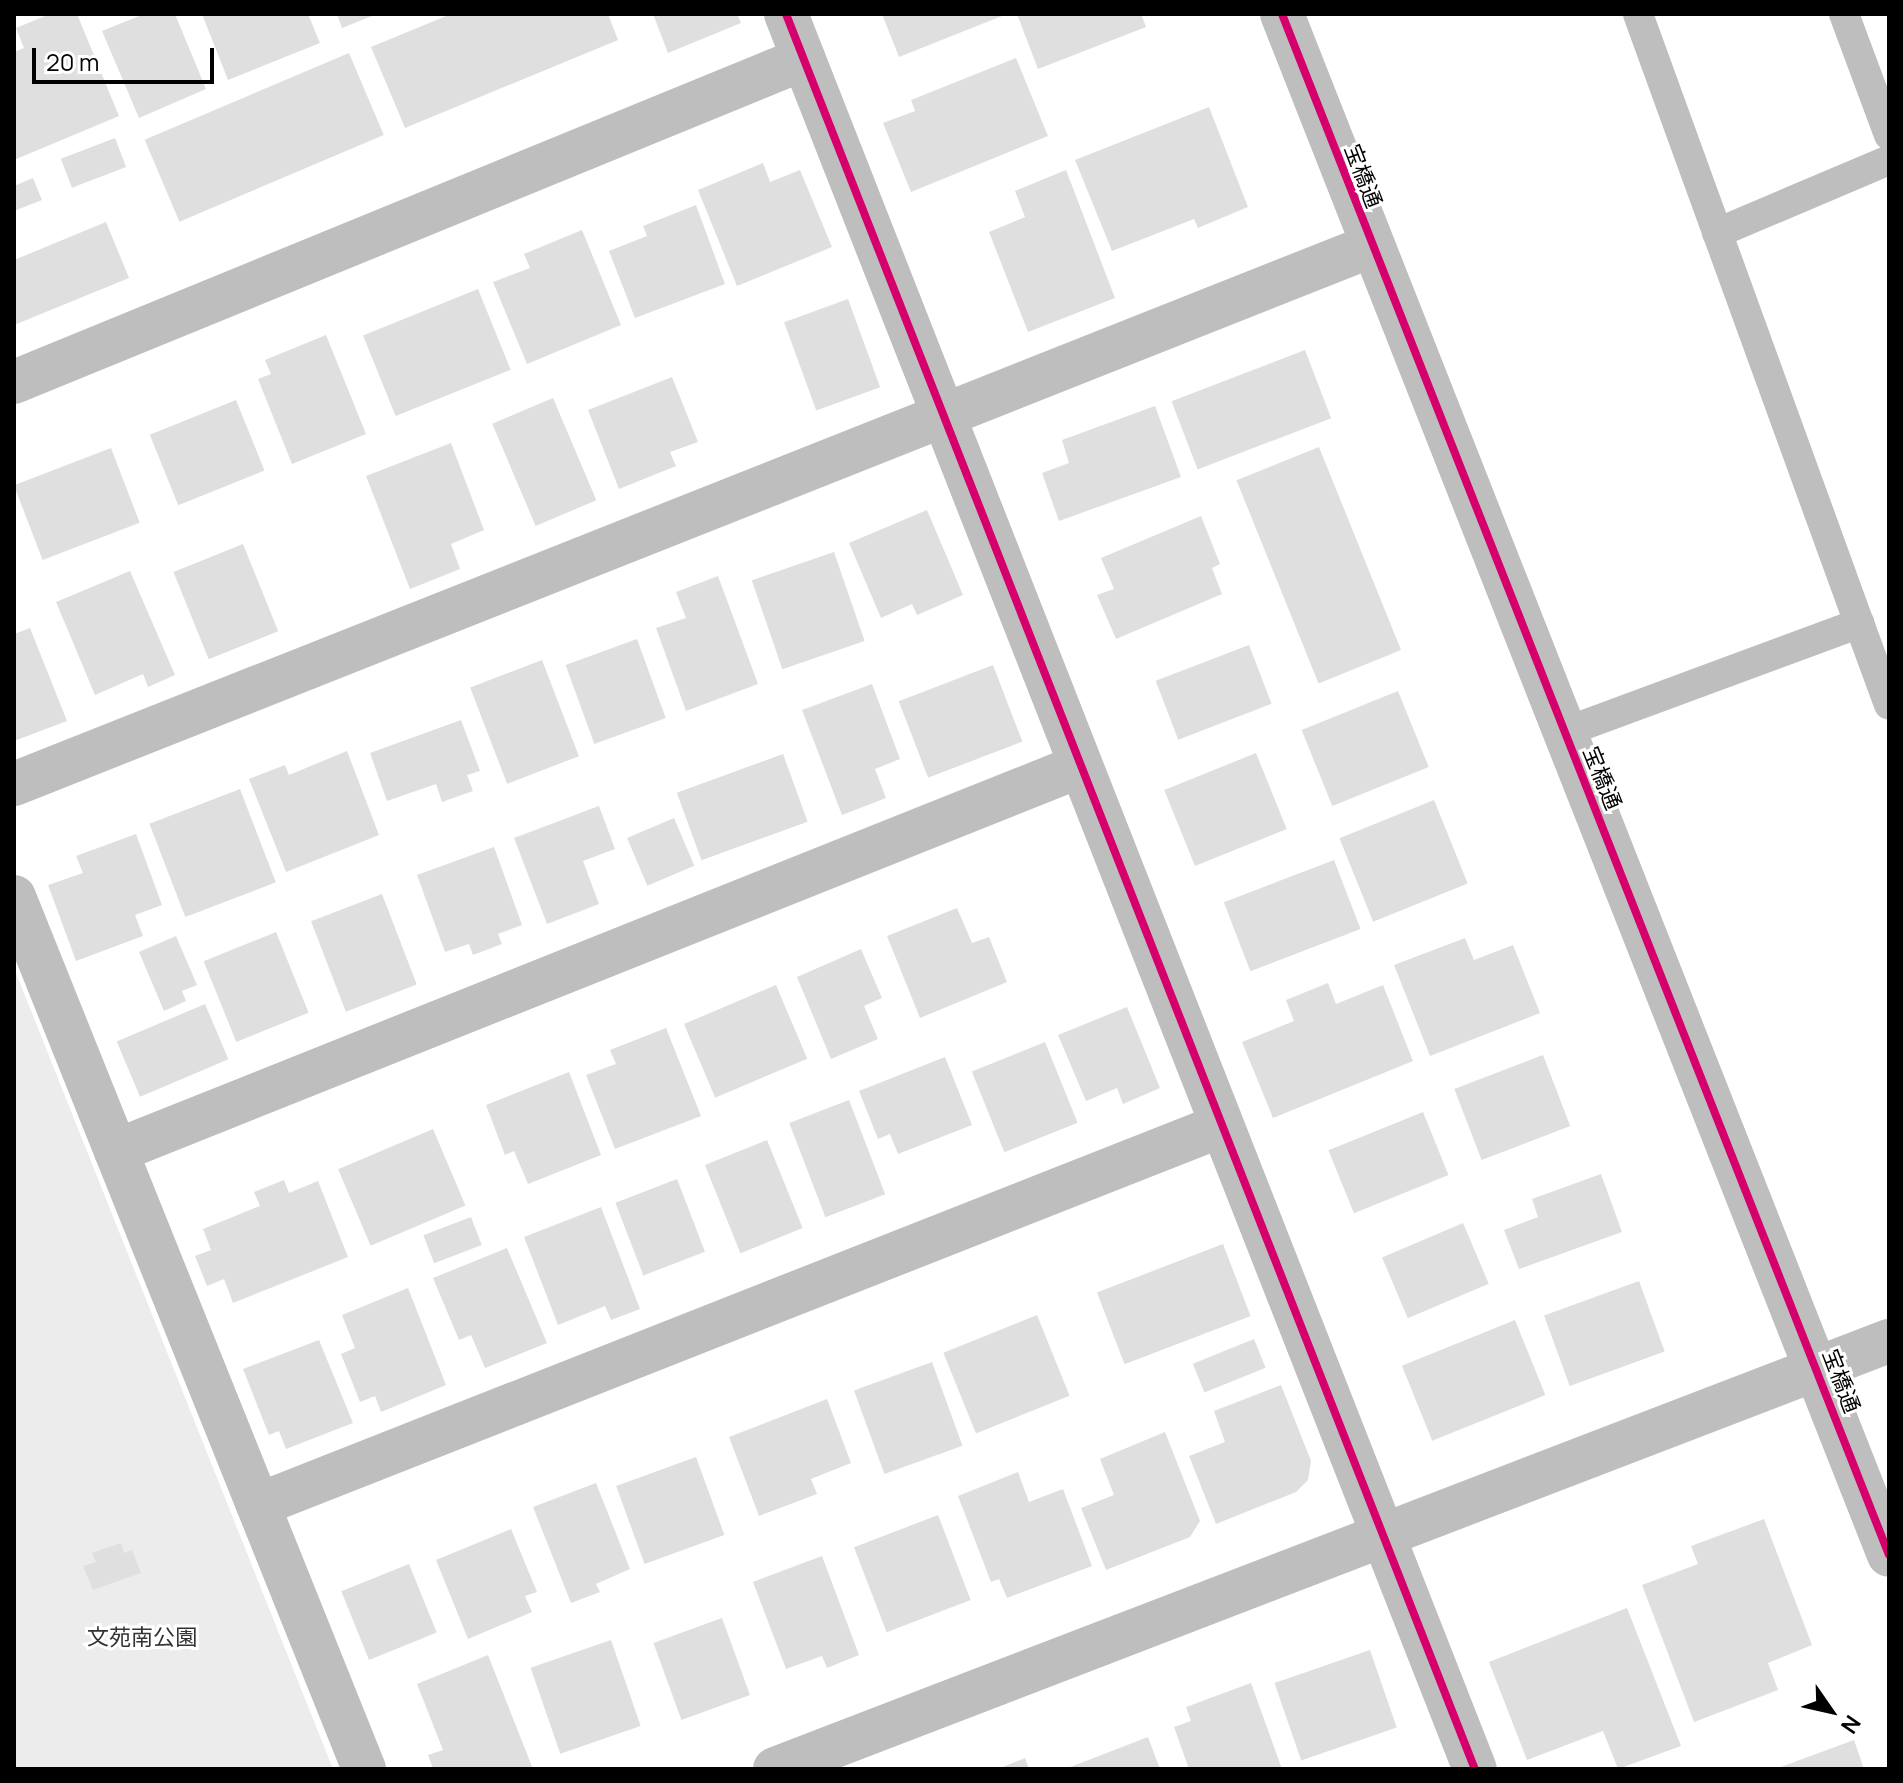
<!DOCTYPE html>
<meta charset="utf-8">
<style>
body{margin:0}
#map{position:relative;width:1903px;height:1783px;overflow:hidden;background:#fff;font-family:Manrope,"Noto Sans JP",sans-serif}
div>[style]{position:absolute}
.green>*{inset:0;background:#ececec}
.building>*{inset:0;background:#dfdfdf;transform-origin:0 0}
.service>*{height:30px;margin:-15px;padding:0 15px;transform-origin:15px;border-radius:15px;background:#bebebe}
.minor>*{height:44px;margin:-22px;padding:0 22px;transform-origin:22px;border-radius:22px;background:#bebebe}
.tertiary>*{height:44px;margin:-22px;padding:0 22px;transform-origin:22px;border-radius:22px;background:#bebebe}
.cycleway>*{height:8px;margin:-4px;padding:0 4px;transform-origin:4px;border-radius:4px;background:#d6006c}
span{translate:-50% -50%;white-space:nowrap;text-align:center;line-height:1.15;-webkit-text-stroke:6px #fff;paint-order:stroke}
.street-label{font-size:22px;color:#000}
.park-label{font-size:22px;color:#333}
.frame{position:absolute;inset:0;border:16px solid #000;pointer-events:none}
.north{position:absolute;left:1791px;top:1671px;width:80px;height:80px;-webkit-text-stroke:6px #fff;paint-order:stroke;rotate:124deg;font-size:22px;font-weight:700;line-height:32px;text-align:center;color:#000}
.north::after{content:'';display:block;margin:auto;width:28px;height:36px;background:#000;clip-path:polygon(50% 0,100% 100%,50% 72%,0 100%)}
.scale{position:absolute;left:32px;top:48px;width:182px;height:36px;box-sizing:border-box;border:4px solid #000;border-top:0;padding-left:10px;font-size:24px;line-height:28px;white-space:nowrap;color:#000;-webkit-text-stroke:6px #fff;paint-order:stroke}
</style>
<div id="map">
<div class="green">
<i style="clip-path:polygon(14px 968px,333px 1769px,14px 1769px)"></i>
</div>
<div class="building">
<i style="clip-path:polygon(50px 14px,77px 14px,119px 116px,14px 160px,14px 52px,24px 48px,16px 28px)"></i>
<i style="clip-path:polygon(144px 14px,175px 14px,206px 89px,139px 118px,102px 31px)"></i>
<i style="clip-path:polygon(202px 14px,308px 14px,320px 43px,228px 80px)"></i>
<i style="clip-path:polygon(337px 14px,377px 14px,342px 28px)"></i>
<i style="clip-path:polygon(451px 14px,608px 14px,618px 40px,405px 128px,371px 47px)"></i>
<i style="clip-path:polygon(653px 14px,737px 14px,741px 23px,668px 53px)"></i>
<i style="clip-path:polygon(882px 14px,1001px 14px,1002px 16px,899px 57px)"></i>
<i style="clip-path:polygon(1017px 14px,1141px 14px,1146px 27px,1038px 69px)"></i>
<i style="left:349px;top:53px;width:89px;height:222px;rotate:67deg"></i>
<i style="clip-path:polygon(1016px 58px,1048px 136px,911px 192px,883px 123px,915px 111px,911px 100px)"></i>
<i style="clip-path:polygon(1209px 107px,1248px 207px,1198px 228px,1194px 219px,1112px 251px,1075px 160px)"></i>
<i style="left:115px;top:138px;width:31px;height:58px;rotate:69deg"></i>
<i style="clip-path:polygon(763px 163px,770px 182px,800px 170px,832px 247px,737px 286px,698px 190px)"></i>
<i style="clip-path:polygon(1066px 170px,1115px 298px,1028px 332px,989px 232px,1025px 217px,1015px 191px)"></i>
<i style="clip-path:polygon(33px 178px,42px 200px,14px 211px,14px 186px)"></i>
<i style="clip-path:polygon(696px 205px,725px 284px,635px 318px,609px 251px,647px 236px,643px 226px)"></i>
<i style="clip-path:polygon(106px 222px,129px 278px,14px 325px,14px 260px)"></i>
<i style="clip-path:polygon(582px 230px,621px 325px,527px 364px,493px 282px,530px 268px,524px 254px)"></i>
<i style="left:478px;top:289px;width:87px;height:124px;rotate:68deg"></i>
<i style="left:848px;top:299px;width:94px;height:68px;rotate:70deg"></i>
<i style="clip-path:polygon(326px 335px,366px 434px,292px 464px,258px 379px,271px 374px,265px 360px)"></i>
<i style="left:1305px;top:350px;width:73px;height:143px;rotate:69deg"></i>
<i style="clip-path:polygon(672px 377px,698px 442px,670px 452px,676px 466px,619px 489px,588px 410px)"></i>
<i style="left:553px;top:398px;width:111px;height:66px;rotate:67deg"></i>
<i style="left:236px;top:400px;width:76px;height:93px;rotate:68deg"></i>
<i style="clip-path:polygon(1155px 406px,1181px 477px,1059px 521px,1042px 473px,1069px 463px,1062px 440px)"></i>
<i style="clip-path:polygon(451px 443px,484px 530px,451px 544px,460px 569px,410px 589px,366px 476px)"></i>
<i style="left:1319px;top:447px;width:219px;height:89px;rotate:68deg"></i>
<i style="left:111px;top:448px;width:80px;height:104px;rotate:69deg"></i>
<i style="clip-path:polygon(927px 510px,963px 595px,917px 615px,912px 604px,881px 618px,849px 543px)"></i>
<i style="clip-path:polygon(1201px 516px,1220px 564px,1212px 568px,1222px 594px,1116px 639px,1097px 595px,1114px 589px,1101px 558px)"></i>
<i style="left:243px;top:544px;width:94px;height:75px;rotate:68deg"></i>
<i style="left:834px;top:552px;width:94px;height:87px;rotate:71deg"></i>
<i style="clip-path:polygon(130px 571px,175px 675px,148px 687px,143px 674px,95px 695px,56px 602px)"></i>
<i style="clip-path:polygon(718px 576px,758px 684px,686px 711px,656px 628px,686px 618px,676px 592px)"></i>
<i style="clip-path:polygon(30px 628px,67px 721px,14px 741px,14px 634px)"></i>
<i style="left:637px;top:639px;width:84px;height:76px;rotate:70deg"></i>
<i style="left:1249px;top:645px;width:63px;height:100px;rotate:69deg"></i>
<i style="left:542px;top:660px;width:103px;height:77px;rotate:69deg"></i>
<i style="left:993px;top:665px;width:82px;height:101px;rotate:69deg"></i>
<i style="clip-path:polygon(872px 684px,900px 759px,875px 769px,886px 798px,842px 815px,802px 710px)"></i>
<i style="left:1398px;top:691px;width:82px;height:104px;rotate:68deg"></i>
<i style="clip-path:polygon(461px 720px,480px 771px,467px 775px,473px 791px,442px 802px,436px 784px,387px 801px,370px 753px)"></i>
<i style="clip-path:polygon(347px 751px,379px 835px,286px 872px,249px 779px,285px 765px,289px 775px)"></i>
<i style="left:1256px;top:753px;width:82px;height:99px;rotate:68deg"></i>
<i style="left:783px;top:754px;width:72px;height:113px;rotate:70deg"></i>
<i style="left:240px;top:789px;width:100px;height:97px;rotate:69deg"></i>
<i style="left:1434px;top:800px;width:90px;height:102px;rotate:68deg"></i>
<i style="clip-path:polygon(599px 806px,615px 849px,583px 861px,599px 904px,547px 924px,514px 838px)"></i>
<i style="left:674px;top:818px;width:52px;height:51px;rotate:67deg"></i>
<i style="clip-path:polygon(136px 834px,162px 905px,135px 915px,143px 936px,76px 961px,48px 885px,83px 873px,76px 856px)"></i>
<i style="clip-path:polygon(494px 847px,522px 925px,498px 934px,502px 944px,473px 955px,469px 944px,445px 952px,417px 875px)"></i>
<i style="left:1334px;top:860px;width:74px;height:118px;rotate:69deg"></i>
<i style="left:382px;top:894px;width:97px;height:76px;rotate:69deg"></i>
<i style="clip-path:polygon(957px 908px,972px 943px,989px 937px,1007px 982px,920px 1018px,887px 936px)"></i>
<i style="left:276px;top:932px;width:87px;height:78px;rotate:68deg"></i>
<i style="clip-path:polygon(176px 936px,197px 985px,182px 991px,186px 1001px,164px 1011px,139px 952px)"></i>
<i style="clip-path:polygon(1465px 938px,1474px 960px,1513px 945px,1540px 1013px,1430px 1056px,1394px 965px)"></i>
<i style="clip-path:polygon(861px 949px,882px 998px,864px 1006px,878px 1039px,831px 1059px,797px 977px)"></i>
<i style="clip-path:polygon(1328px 983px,1336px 1004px,1383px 985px,1413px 1061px,1273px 1118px,1242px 1042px,1294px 1021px,1286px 1000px)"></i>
<i style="left:776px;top:985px;width:80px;height:100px;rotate:67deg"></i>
<i style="left:205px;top:1004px;width:60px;height:96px;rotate:67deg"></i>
<i style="clip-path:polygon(1127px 1007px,1160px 1088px,1123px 1104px,1117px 1088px,1086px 1101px,1058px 1035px)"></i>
<i style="clip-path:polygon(666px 1028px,701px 1116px,615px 1149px,586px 1075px,616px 1064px,610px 1050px)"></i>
<i style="left:1045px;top:1042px;width:87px;height:79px;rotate:68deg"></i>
<i style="left:1543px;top:1055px;width:76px;height:95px;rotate:69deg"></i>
<i style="clip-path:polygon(945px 1057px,972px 1125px,898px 1154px,890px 1134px,878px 1139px,859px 1091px)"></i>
<i style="clip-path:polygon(569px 1072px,601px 1155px,528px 1184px,514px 1151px,505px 1155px,486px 1105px)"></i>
<i style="left:849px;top:1100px;width:101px;height:64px;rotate:69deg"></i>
<i style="left:1423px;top:1112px;width:68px;height:102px;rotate:68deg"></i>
<i style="left:433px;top:1129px;width:83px;height:103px;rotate:67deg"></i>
<i style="left:767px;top:1140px;width:95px;height:67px;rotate:68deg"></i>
<i style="clip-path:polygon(1601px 1174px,1622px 1232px,1519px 1269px,1504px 1230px,1538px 1217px,1532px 1199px)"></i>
<i style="left:677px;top:1179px;width:78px;height:66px;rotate:69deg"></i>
<i style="clip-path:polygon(284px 1180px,289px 1193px,318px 1181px,348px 1257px,233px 1303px,224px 1279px,207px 1286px,195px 1256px,211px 1250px,203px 1229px,260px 1206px,254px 1192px)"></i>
<i style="clip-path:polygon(601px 1207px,640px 1309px,611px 1320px,605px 1306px,558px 1325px,524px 1237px)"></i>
<i style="left:471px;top:1217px;width:30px;height:51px;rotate:69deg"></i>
<i style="left:1463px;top:1223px;width:66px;height:88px;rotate:67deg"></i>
<i style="left:1223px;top:1244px;width:77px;height:135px;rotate:69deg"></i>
<i style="clip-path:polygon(507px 1248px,547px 1343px,485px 1368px,471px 1335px,459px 1340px,433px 1278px)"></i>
<i style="left:1639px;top:1281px;width:75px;height:101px;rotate:70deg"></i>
<i style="clip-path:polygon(408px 1288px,446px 1385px,381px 1412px,375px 1396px,360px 1402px,341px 1354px,355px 1348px,342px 1315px)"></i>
<i style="left:1037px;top:1315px;width:87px;height:101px;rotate:68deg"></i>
<i style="left:1515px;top:1320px;width:81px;height:122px;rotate:68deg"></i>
<i style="left:1254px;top:1339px;width:31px;height:66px;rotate:68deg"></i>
<i style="clip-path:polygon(319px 1340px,353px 1423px,286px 1449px,279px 1431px,269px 1435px,243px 1369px)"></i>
<i style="left:932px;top:1362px;width:89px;height:83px;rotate:70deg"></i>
<i style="clip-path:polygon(1281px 1385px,1311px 1461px,1308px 1480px,1296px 1492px,1216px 1524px,1189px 1456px,1225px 1442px,1214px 1411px)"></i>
<i style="clip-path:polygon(827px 1399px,851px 1463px,811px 1479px,817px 1494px,759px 1516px,729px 1437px)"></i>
<i style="clip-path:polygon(1165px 1432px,1200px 1521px,1190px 1537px,1106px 1570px,1081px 1508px,1114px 1495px,1100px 1459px)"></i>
<i style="left:696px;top:1457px;width:83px;height:85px;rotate:70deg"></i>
<i style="clip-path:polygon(1018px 1472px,1029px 1502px,1063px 1489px,1092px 1566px,1007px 1598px,999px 1579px,991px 1582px,958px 1496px)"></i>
<i style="clip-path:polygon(596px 1483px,630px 1569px,596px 1584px,600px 1592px,571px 1603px,533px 1507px)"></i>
<i style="left:938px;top:1515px;width:91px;height:90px;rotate:69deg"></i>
<i style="clip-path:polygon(1764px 1519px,1812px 1645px,1768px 1663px,1778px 1690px,1694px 1722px,1642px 1585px,1698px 1564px,1691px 1546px)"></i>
<i style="clip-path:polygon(511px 1529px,537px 1592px,525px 1596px,532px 1612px,468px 1639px,436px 1560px)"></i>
<i style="clip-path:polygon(121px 1543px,124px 1553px,132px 1550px,141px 1573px,93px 1590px,83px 1566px,96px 1562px,92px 1553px)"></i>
<i style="clip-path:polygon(822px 1556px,859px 1655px,827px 1668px,822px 1656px,786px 1669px,753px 1582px)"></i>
<i style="left:409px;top:1564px;width:74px;height:73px;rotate:68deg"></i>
<i style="clip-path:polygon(1627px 1608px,1681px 1746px,1618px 1769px,1603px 1731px,1527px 1760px,1489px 1662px)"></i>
<i style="left:722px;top:1618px;width:82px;height:73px;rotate:70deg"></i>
<i style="left:611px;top:1640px;width:91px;height:85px;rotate:71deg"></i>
<i style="left:1370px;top:1650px;width:82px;height:101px;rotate:71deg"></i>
<i style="clip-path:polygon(488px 1655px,533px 1769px,433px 1769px,428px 1755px,443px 1750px,417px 1684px)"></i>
<i style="clip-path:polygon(1251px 1683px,1282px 1769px,1189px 1769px,1174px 1727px,1191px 1721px,1186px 1707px)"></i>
<i style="clip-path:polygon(1148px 1737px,1160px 1769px,1065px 1769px)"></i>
<i style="clip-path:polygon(1854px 1740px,1864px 1769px,1775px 1769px)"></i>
<i style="clip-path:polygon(1025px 1758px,1029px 1769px,998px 1769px)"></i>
</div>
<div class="service">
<i style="left:1844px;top:14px;width:129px;rotate:69.6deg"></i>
<i style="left:1717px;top:233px;width:187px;rotate:-23deg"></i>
<i style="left:1859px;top:623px;width:87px;rotate:69.9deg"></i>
<i style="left:1565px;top:732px;width:314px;rotate:-20.3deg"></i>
<i style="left:1859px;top:623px;width:648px;rotate:-109.95deg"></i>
</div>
<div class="minor">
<i style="left:786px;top:14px;width:1885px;rotate:68.57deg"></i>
<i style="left:14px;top:382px;width:853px;rotate:-22.26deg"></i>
<i style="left:14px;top:784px;width:1460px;rotate:-21.63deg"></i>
<i style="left:14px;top:897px;width:940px;rotate:68.13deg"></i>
<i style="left:116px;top:1151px;width:1038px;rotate:-21.77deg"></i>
<i style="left:258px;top:1505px;width:1034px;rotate:-21.5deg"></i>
<i style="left:775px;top:1769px;width:1193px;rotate:-21.02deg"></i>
</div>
<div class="tertiary">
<i style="left:1282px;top:14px;width:1656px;rotate:68.5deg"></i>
</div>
<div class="cycleway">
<i style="left:786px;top:14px;width:1885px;rotate:68.57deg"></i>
<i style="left:1282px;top:14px;width:1656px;rotate:68.5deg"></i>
</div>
<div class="street-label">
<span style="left:1363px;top:176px;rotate:69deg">宝橋通</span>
<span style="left:1602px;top:778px;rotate:68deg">宝橋通</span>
<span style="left:1841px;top:1381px;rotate:69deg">宝橋通</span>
</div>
<div class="park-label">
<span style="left:142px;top:1638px">文苑南公園</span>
</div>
<div class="frame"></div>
<div class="north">N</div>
<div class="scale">20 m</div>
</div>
